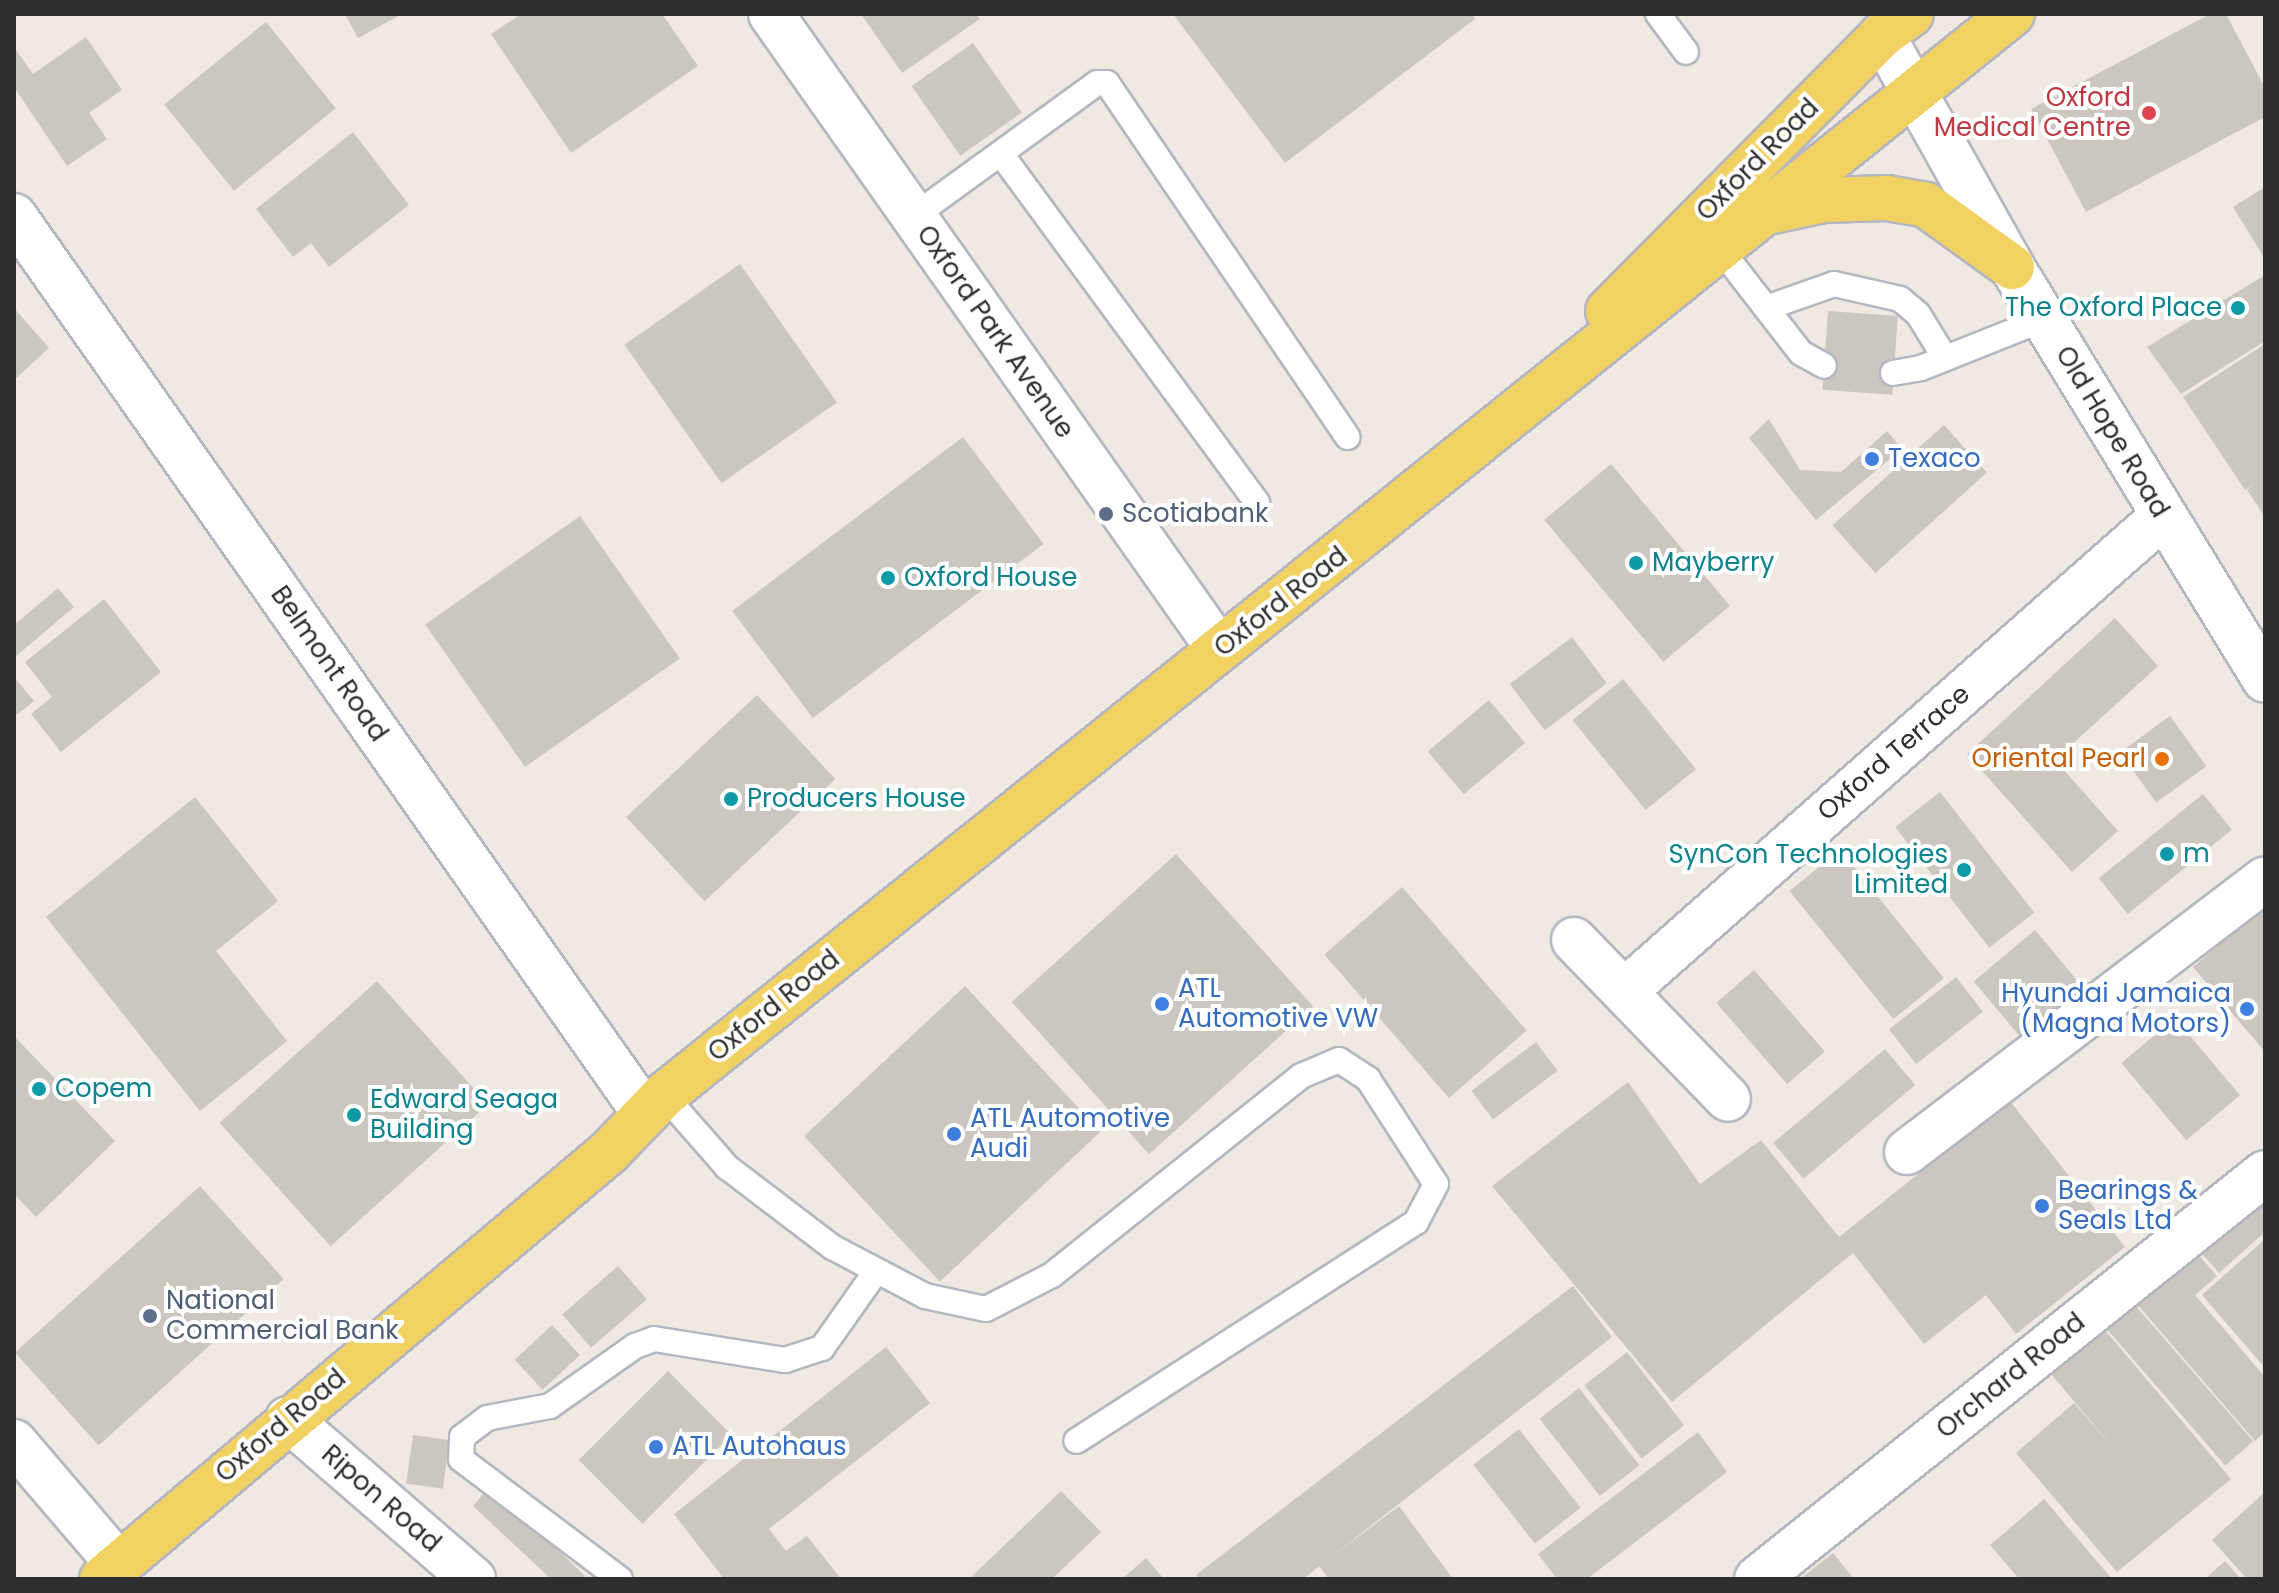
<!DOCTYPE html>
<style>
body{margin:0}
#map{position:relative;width:2279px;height:1593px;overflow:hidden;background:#efe9e1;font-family:Poppins,sans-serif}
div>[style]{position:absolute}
.building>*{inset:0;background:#cbc7bf;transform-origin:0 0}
.roads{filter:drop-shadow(2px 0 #b4b7c1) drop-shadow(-2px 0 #b4b7c1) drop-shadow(0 2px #b4b7c1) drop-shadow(0 -2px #b4b7c1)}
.lane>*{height:24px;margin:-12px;padding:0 12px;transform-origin:12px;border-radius:12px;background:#fff}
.street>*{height:44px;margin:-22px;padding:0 22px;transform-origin:22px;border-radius:22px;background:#fff}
.secondary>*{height:44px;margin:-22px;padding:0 22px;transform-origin:22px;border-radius:22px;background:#fff}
.primary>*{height:44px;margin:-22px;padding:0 22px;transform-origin:22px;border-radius:22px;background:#f2d163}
.dots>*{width:22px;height:22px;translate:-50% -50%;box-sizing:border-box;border:4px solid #fff;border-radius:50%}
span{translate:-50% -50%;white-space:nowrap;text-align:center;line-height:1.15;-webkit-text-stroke:8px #fff;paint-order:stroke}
.health-label{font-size:26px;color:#be3a42}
.right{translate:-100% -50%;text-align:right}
.street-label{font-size:26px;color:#2e2e2e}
.culture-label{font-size:26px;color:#0d838f}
.left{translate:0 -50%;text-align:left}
.shop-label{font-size:26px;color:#366cbe}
.service-label{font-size:26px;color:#4e5e75}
.food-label{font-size:26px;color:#c56008}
.frame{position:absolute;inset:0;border:16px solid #2e2e2e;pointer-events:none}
</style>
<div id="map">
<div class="building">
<i style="clip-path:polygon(345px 14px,402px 14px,358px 38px)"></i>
<i style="clip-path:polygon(521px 14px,662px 14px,698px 66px,571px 153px,491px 34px)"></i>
<i style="clip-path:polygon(861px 14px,976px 14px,980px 19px,902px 73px)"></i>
<i style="clip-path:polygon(1173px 14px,1472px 14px,1475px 19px,1285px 163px)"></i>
<i style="clip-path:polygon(2210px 14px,2226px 14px,2265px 88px,2265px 117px,2086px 212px,2031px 109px)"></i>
<i style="left:266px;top:22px;width:111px;height:131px;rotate:51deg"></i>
<i style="clip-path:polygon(86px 37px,122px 90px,89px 113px,107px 139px,67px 166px,14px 87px,14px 47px,33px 74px)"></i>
<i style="left:973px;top:43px;width:85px;height:75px;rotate:55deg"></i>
<i style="clip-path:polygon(353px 132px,409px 205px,329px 267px,311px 243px,293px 257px,256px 209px)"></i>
<i style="clip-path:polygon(2265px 187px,2265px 259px,2233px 207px)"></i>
<i style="left:740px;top:264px;width:169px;height:141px;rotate:55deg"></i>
<i style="clip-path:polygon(2265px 275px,2265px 341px,2181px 394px,2147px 347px)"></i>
<i style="clip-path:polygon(14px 308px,49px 348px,14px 380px)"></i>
<i style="left:1828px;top:311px;width:70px;height:79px;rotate:4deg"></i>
<i style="clip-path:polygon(2265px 344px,2265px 517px,2247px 490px,2256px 483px,2245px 490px,2183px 397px)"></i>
<i style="clip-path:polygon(1769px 419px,1800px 470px,1841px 472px,1887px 431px,1902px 449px,1816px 520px,1749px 438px)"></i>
<i style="left:1944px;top:425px;width:64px;height:150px;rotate:48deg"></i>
<i style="left:963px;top:437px;width:134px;height:289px;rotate:53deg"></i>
<i style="left:1611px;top:464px;width:185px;height:87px;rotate:50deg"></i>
<i style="left:580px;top:516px;width:174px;height:189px;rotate:55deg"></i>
<i style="clip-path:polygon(58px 588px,74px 607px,14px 658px,14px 625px)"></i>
<i style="clip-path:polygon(104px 599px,161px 672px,61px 752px,31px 714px,52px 697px,25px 662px)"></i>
<i style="clip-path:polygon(2115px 618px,2158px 666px,2055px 760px,2118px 831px,2072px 872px,1967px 754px)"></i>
<i style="left:1572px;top:637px;width:58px;height:78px;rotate:53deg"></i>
<i style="clip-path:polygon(14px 677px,34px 701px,14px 717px)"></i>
<i style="left:1623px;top:679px;width:116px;height:65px;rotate:51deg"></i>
<i style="left:757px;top:695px;width:115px;height:179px;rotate:47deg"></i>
<i style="left:1489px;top:700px;width:56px;height:80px;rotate:50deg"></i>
<i style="left:2170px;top:716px;width:62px;height:62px;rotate:54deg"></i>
<i style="left:1940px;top:792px;width:153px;height:57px;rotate:52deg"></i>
<i style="left:2203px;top:794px;width:46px;height:134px;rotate:51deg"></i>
<i style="clip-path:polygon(195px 797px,278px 901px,216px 951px,287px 1041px,200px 1111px,46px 917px)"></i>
<i style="left:1840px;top:850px;width:165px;height:65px;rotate:51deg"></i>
<i style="left:1176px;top:854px;width:205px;height:221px;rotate:48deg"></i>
<i style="left:1402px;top:887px;width:190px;height:103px;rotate:49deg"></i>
<i style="clip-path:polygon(2265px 906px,2265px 1052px,2193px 967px)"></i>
<i style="left:2035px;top:930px;width:87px;height:80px;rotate:50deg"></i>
<i style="left:1754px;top:970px;width:108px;height:50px;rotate:49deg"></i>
<i style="left:1956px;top:977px;width:44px;height:85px;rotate:52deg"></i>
<i style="left:377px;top:981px;width:166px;height:212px;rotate:48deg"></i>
<i style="left:965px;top:986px;width:199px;height:220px;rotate:47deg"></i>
<i style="left:2175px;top:1018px;width:101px;height:70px;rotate:50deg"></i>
<i style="clip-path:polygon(14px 1036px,115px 1141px,36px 1217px,14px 1194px)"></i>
<i style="left:1536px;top:1042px;width:36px;height:81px;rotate:53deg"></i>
<i style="left:1885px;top:1049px;width:47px;height:146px;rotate:50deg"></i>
<i style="clip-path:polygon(1628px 1082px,1700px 1184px,1761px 1140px,1839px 1237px,2010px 1101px,2125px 1247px,2016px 1334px,1986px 1295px,1924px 1344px,1853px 1253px,1672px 1402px,1492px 1186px)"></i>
<i style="left:200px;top:1186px;width:125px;height:249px;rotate:48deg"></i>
<i style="clip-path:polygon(2265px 1193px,2265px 1232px,2219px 1273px,2190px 1240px)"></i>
<i style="clip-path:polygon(2265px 1239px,2265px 1368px,2202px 1295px)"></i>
<i style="clip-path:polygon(2189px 1244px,2217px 1276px,2195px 1295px,2265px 1377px,2265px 1432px,2255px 1441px,2130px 1296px)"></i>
<i style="left:618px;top:1266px;width:44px;height:74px;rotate:49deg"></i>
<i style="clip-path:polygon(1573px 1286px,1612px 1337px,1303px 1579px,1199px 1579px,1196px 1575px)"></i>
<i style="left:2128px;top:1297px;width:191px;height:37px;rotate:49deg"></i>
<i style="clip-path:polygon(2099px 1323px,2231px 1479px,2117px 1572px,2016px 1453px,2074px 1403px,2115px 1450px,2046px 1368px)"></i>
<i style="left:552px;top:1325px;width:41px;height:51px;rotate:47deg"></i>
<i style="clip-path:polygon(886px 1347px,930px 1403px,769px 1529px,786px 1551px,807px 1536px,841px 1579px,724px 1579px,674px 1514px)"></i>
<i style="left:1627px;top:1352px;width:93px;height:54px;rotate:52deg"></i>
<i style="left:668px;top:1371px;width:90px;height:126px;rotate:45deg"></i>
<i style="left:1579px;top:1388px;width:98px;height:50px;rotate:52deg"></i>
<i style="left:1519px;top:1429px;width:100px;height:58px;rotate:52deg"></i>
<i style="clip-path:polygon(1698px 1432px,1727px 1472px,1587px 1579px,1557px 1579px,1538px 1554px)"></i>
<i style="left:413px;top:1435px;width:37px;height:49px;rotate:8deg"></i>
<i style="clip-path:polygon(490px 1486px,585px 1576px,583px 1579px,551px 1579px,473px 1506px)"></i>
<i style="clip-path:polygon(1061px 1491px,1101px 1532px,1052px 1579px,969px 1579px)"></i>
<i style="clip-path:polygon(2265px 1492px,2265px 1579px,2247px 1579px,2212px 1540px)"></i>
<i style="clip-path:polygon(2044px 1499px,2112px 1579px,2019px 1579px,1990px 1545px)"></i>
<i style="clip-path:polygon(1399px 1506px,1453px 1579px,1329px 1579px,1319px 1566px)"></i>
<i style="clip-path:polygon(1833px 1553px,1854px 1579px,1800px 1579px)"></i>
<i style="clip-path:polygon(1146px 1558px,1164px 1579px,1122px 1579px)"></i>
<i style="clip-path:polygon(2225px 1561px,2241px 1579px,2205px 1579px)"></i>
</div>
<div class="roads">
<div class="lane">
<i style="left:1658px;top:14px;width:47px;rotate:53.6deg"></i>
<i style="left:1001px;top:154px;width:433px;rotate:53.7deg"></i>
<i style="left:914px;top:216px;width:226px;rotate:-36deg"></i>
<i style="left:1097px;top:83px;width:10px"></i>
<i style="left:1107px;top:83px;width:428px;rotate:55.8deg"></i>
<i style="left:1721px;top:250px;width:130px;rotate:52.2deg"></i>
<i style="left:1801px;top:353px;width:26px;rotate:29deg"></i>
<i style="left:1766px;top:308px;width:72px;rotate:-19.4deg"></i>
<i style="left:1834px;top:284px;width:68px;rotate:12.8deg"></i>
<i style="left:1900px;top:299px;width:23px;rotate:40deg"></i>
<i style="left:1918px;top:314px;width:52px;rotate:58.5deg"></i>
<i style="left:1893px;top:373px;width:28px;rotate:-10deg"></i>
<i style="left:1921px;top:368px;width:132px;rotate:-21.7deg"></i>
<i style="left:664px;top:1095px;width:96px;rotate:48.8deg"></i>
<i style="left:727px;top:1167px;width:132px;rotate:37.3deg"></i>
<i style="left:832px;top:1247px;width:105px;rotate:27.8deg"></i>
<i style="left:925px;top:1296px;width:62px;rotate:12deg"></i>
<i style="left:986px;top:1309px;width:74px;rotate:-27.3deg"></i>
<i style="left:1052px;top:1275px;width:319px;rotate:-38.6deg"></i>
<i style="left:1301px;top:1076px;width:41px;rotate:-22.8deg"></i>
<i style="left:1339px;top:1060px;width:35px;rotate:33deg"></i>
<i style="left:1368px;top:1079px;width:125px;rotate:57.1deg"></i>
<i style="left:1436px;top:1184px;width:43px;rotate:117.8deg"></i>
<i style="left:1416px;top:1222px;width:404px;rotate:147.2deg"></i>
<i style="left:620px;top:1579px;width:199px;rotate:-143deg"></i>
<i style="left:461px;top:1459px;width:22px;rotate:-87deg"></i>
<i style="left:462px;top:1437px;width:31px;rotate:-37deg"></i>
<i style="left:487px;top:1418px;width:64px;rotate:-10.8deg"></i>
<i style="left:550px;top:1406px;width:104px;rotate:-35.2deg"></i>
<i style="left:635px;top:1346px;width:20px;rotate:-20deg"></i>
<i style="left:654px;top:1339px;width:133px;rotate:9.1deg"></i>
<i style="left:785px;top:1360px;width:39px;rotate:-18deg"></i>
<i style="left:822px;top:1348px;width:92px;rotate:-54.8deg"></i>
</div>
<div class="street">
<i style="left:771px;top:14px;width:777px;rotate:54.8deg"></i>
<i style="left:1574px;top:940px;width:221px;rotate:45.9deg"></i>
<i style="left:1626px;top:990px;width:715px;rotate:-41.43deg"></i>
<i style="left:1907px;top:1152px;width:450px;rotate:-37.3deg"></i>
<i style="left:288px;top:1419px;width:245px;rotate:40.9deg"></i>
<i style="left:14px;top:1442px;width:162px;rotate:49.5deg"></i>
<i style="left:1757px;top:1579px;width:650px;rotate:-38.63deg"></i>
</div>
<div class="secondary">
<i style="left:1882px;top:35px;width:266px;rotate:60.7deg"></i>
<i style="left:2012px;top:267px;width:484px;rotate:58.5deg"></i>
<i style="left:14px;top:216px;width:1095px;rotate:54.89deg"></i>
</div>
<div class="primary">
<i style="left:1773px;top:211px;width:52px;rotate:-12.2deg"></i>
<i style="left:1824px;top:200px;width:63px;rotate:-1.8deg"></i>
<i style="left:1887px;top:198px;width:40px;rotate:10deg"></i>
<i style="left:1926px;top:205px;width:106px;rotate:35.8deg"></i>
<i style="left:1608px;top:311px;width:389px;rotate:-45.2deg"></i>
<i style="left:1882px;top:35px;width:36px;rotate:-36deg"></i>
<i style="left:102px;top:1579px;width:663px;rotate:-40.1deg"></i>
<i style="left:609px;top:1152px;width:79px;rotate:-46deg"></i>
<i style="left:664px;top:1095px;width:1728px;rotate:-38.73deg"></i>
</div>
</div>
<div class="dots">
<i style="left:2149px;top:113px;background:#e0444e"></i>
<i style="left:2238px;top:308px;background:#0f9aa8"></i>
<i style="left:1872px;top:459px;background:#3f7fe0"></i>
<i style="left:1106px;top:514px;background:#5c6f8a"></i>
<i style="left:1636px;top:563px;background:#0f9aa8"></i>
<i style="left:888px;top:578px;background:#0f9aa8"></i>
<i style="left:2162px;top:759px;background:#e8710a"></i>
<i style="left:731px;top:799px;background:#0f9aa8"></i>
<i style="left:2167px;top:854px;background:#0f9aa8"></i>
<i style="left:1964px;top:870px;background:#0f9aa8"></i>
<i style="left:1162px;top:1004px;background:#3f7fe0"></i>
<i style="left:2247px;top:1009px;background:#3f7fe0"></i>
<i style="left:39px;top:1089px;background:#0f9aa8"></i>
<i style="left:354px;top:1115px;background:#0f9aa8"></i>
<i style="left:954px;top:1134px;background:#3f7fe0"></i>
<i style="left:2042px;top:1206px;background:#3f7fe0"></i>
<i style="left:150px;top:1316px;background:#5c6f8a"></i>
<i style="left:656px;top:1447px;background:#3f7fe0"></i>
</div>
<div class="health-label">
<span class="right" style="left:2131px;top:113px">Oxford<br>Medical Centre</span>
</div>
<div class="street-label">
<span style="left:1758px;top:160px;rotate:-45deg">Oxford Road</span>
<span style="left:995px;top:332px;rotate:55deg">Oxford Park Avenue</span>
<span style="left:2112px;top:432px;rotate:59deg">Old Hope Road</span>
<span style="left:1281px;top:602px;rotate:-38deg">Oxford Road</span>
<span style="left:329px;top:664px;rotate:55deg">Belmont Road</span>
<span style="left:1894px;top:753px;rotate:-41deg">Oxford Terrace</span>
<span style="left:774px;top:1006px;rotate:-39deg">Oxford Road</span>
<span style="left:2011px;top:1376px;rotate:-39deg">Orchard Road</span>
<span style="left:281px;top:1426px;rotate:-40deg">Oxford Road</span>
<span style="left:381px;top:1499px;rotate:41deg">Ripon Road</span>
</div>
<div class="culture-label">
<span class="right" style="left:2222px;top:308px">The Oxford Place</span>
<span class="left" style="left:1652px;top:563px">Mayberry</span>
<span class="left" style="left:904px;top:578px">Oxford House</span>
<span class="left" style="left:747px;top:799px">Producers House</span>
<span class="left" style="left:2183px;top:854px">m</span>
<span class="right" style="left:1948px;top:870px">SynCon Technologies<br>Limited</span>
<span class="left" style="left:55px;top:1089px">Copem</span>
<span class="left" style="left:370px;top:1115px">Edward Seaga<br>Building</span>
</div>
<div class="shop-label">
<span class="left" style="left:1888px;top:459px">Texaco</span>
<span class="left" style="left:1178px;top:1004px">ATL<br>Automotive VW</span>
<span class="right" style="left:2231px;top:1009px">Hyundai Jamaica<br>(Magna Motors)</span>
<span class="left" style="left:970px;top:1134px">ATL Automotive<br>Audi</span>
<span class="left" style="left:2058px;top:1206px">Bearings &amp;<br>Seals Ltd</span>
<span class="left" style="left:672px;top:1447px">ATL Autohaus</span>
</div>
<div class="service-label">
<span class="left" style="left:1122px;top:514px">Scotiabank</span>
<span class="left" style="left:166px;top:1316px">National<br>Commercial Bank</span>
</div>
<div class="food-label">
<span class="right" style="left:2146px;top:759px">Oriental Pearl</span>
</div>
<div class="frame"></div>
</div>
